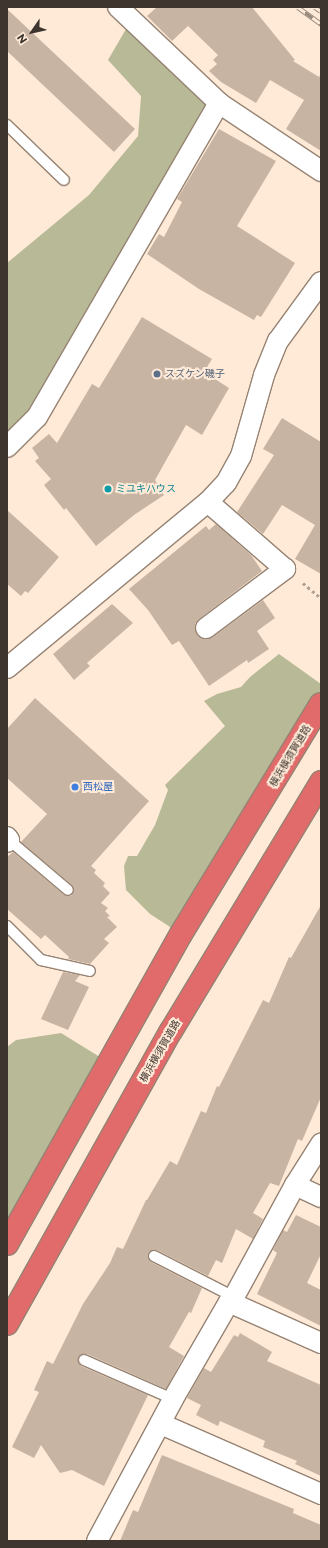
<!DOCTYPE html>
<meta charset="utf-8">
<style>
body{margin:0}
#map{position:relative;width:328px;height:1548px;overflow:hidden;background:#ffead8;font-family:Montserrat,"Noto Sans JP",sans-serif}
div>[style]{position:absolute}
.forest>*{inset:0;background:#b8ba97}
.building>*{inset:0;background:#c8b4a3}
.path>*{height:2.5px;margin-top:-1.25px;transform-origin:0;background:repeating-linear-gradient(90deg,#afa092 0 3px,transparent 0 6px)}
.roads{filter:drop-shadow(1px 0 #968373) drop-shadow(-1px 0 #968373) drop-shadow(0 1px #968373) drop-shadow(0 -1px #968373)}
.service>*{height:10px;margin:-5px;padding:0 5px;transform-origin:5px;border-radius:5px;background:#fff}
.minor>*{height:20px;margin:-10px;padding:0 10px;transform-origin:10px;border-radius:10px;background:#fff}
.motorway>*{height:22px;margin:-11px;padding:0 11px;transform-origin:11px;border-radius:11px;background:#e16b6b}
.rail>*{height:4.5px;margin-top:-2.25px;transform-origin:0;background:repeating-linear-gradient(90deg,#ffead8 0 9px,#988a7e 0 18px);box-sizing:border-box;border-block:1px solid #988a7e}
.dots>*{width:11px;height:11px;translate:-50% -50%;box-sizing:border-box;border:2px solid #ffead8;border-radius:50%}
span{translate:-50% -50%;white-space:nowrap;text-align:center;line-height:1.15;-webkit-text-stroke:4px #ffead8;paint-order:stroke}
.service-label{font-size:10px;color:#4e5e75}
.left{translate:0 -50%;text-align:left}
.culture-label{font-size:10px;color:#0d838f}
.street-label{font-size:10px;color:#3d352e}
.shop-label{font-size:10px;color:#366cbe}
.frame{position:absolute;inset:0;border:8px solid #3d352e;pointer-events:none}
.north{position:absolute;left:12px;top:12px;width:40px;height:40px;-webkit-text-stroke:3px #ffead8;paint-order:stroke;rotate:236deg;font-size:11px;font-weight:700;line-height:16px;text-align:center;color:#3d352e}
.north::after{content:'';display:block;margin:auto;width:14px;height:18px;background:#3d352e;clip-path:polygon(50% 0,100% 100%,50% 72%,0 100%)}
</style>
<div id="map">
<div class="forest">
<i style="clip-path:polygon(126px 29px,210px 107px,34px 411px,7px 441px,7px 263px,89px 195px,138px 136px,141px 96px,108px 60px)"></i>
<i style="clip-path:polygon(279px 654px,321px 684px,321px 704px,181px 934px,150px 914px,126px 890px,124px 866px,128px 856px,137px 856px,155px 825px,168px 790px,165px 785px,225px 726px,204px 701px,217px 694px,241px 687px,250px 677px)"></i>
<i style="clip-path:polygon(61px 1033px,108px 1062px,7px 1244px,7px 1047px,16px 1040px)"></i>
</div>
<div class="building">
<i style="clip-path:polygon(157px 7px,252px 7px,295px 60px,293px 61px,319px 77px,321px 73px,321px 151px,286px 129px,304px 100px,270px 80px,256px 103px,221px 82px,209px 71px,217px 64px,213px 60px,218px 55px,188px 26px,172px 41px,147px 16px)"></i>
<i style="clip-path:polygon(7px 9px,135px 129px,114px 152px,7px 51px)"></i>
<i style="clip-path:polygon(219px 129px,276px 161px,237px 226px,295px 263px,261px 317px,257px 315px,254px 320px,199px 289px,147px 254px,159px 234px,164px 237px,182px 202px,177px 199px)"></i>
<i style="clip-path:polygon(142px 317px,212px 359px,204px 372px,229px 388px,202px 435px,186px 425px,155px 480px,164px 495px,134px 515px,96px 546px,66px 508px,64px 510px,44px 485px,51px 479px,35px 461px,39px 458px,32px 448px,49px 434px,57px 443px,92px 384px,99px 388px)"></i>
<i style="clip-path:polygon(282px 418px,321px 442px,321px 574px,295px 559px,315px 525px,282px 505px,263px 534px,237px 512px,274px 455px,263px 449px)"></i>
<i style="clip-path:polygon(7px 510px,59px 557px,28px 593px,25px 591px,21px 596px,7px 584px)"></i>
<i style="clip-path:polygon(216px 524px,251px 555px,262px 571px,199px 619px,195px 624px,197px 635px,202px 639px,213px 637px,263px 600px,275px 618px,257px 631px,269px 649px,248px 663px,247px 660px,209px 686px,179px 641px,172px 645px,148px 610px,129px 589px,206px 526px,209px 530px)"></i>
<i style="clip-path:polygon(112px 604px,133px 623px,87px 663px,90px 666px,74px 680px,53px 654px)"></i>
<i style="clip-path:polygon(35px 698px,149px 801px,91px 866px,96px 870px,94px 873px,105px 883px,103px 886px,110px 893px,101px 903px,108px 908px,105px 911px,110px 916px,107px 917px,117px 927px,104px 939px,109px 943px,90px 964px,68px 959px,69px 957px,45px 935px,41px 939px,7px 909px,7px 857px,13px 852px,64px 895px,71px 896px,74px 891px,72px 885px,21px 842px,47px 814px,7px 778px,7px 729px)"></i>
<i style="clip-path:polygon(321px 905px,321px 1097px,302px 1141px,298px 1139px,279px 1186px,270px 1183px,253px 1213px,263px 1219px,253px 1239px,236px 1229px,222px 1263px,216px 1260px,208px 1276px,157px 1250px,153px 1250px,148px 1253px,148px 1257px,151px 1262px,202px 1288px,191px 1313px,189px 1312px,169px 1347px,184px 1356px,166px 1389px,87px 1354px,80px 1355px,78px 1361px,81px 1366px,148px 1395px,104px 1486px,72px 1470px,60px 1473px,41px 1445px,34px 1458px,12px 1447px,39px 1392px,34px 1390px,47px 1361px,53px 1364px,83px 1304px,110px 1263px,117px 1247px,123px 1249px,146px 1200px,147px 1200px,170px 1161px,177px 1165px,201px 1111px,206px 1113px,217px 1086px,219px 1087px,263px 1000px,269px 1003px,289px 957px,291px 958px)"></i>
<i style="clip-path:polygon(63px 972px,80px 975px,75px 981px,89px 987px,68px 1030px,41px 1019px)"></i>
<i style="clip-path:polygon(296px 1215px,321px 1227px,321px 1254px,307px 1283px,321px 1290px,321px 1326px,257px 1294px,277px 1253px,273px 1250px,283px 1230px,287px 1232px)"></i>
<i style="clip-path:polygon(240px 1333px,272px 1352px,267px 1361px,321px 1385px,321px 1476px,295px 1464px,297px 1461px,263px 1447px,265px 1441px,220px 1421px,218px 1426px,196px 1415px,201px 1405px,187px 1398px,204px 1368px,211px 1372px,234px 1335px,238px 1337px)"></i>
<i style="clip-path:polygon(162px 1455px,294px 1509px,293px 1513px,321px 1525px,321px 1541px,120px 1541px,133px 1510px,138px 1512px)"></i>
</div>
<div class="path">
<i style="left:303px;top:583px;width:23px;rotate:40deg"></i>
</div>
<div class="roads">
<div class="service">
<i style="left:7px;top:125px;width:79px;rotate:44deg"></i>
<i style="left:9px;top:840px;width:77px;rotate:40.3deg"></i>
<i style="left:7px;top:926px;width:48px;rotate:45deg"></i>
<i style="left:41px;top:960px;width:50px;rotate:12.7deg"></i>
<i style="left:154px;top:1256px;width:90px;rotate:27.1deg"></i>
<i style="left:84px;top:1360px;width:97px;rotate:23.7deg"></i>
</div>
<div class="minor">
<i style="left:118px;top:7px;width:139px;rotate:43.5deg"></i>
<i style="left:219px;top:103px;width:123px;rotate:33.7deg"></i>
<i style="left:7px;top:447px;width:42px;rotate:-45deg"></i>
<i style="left:37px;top:417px;width:363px;rotate:-59.9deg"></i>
<i style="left:206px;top:628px;width:99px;rotate:-36.8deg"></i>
<i style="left:285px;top:569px;width:102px;rotate:-139deg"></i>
<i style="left:7px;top:668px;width:261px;rotate:-39.6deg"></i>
<i style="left:208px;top:502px;width:26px;rotate:-47deg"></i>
<i style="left:226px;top:483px;width:31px;rotate:-61deg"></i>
<i style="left:241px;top:456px;width:84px;rotate:-74.1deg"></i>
<i style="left:264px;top:375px;width:37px;rotate:-68deg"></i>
<i style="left:278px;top:341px;width:73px;rotate:-53.9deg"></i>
<i style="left:7px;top:837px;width:4px;rotate:56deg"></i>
<i style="left:9px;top:840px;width:3px;rotate:135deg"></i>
<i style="left:295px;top:1185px;width:29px;rotate:25deg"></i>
<i style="left:229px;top:1302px;width:101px;rotate:24deg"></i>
<i style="left:161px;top:1424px;width:175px;rotate:23.6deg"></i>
<i style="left:97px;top:1541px;width:161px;rotate:-61.8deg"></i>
<i style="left:173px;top:1399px;width:112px;rotate:-60deg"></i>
<i style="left:229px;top:1302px;width:7px;rotate:-45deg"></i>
<i style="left:234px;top:1297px;width:128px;rotate:-61.4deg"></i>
<i style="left:295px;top:1185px;width:49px;rotate:-57.6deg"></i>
</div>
<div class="motorway">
<i style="left:7px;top:1244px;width:355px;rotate:-60.7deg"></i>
<i style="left:181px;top:934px;width:269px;rotate:-58.7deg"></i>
<i style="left:7px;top:1324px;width:336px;rotate:-60.8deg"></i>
<i style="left:171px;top:1031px;width:291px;rotate:-58.9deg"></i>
</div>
</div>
<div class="rail">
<i style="left:298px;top:7px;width:29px;rotate:36deg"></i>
<i style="left:315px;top:7px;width:7px;rotate:34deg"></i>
</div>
<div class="dots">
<i style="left:157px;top:374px;background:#5c6f8a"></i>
<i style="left:108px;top:489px;background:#0f9aa8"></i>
<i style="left:75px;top:787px;background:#3f7fe0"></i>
</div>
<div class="service-label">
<span class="left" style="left:165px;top:374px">スズケン磯子</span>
</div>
<div class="culture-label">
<span class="left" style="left:116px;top:489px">ミユキハウス</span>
</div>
<div class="street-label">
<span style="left:290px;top:756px;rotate:-59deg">横浜横須賀道路</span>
<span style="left:160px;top:1051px;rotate:-60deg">横浜横須賀道路</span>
</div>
<div class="shop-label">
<span class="left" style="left:83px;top:787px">西松屋</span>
</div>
<div class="frame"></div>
<div class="north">N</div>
</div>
